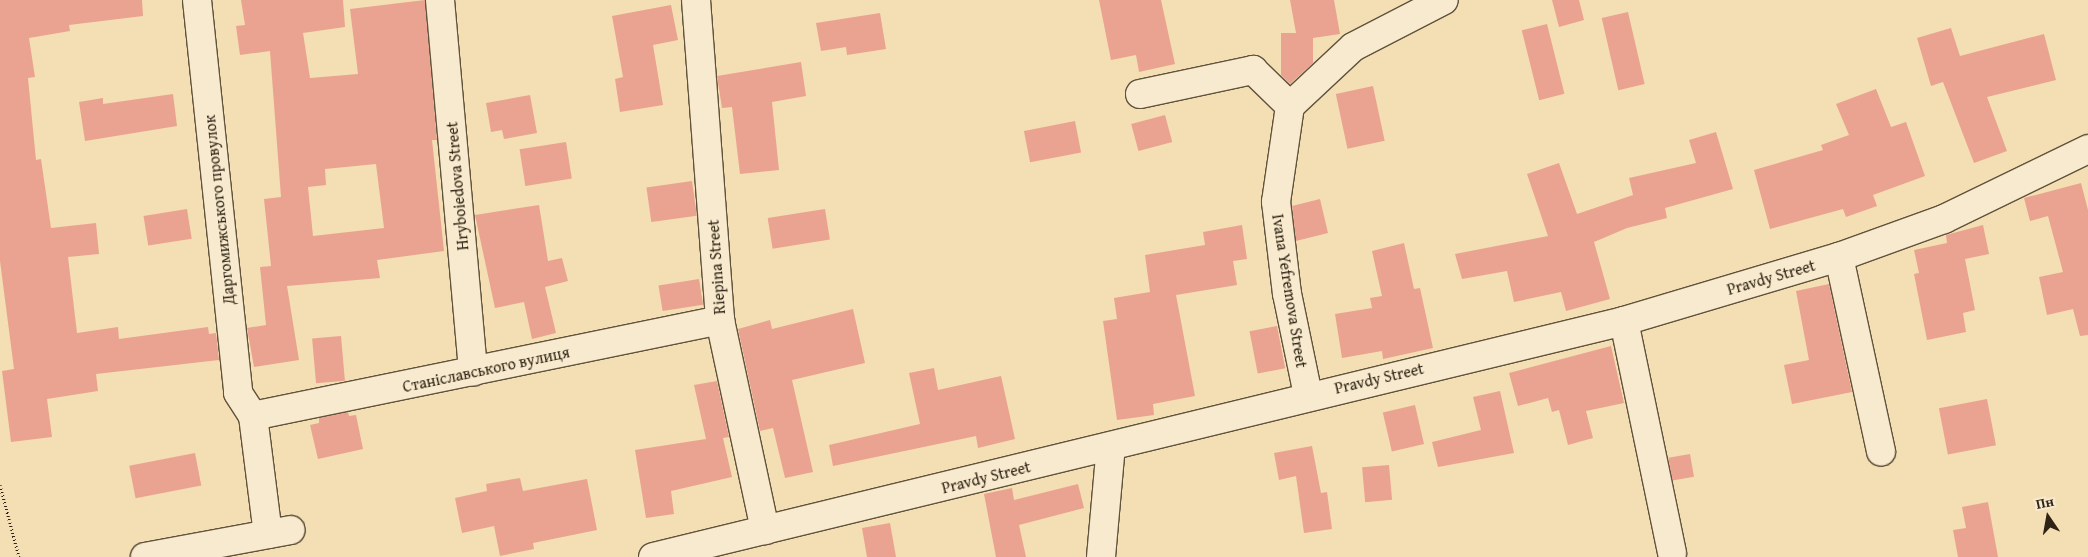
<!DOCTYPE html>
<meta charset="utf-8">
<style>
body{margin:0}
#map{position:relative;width:2088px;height:557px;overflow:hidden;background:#f4deb3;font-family:"Gentium Book Plus",serif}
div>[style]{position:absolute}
.building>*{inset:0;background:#eaa390;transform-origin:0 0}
.path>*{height:3px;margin-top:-1.5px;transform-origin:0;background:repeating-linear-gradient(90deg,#2e2314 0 1px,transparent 0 3.5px)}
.roads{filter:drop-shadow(1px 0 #60523c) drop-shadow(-1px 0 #60523c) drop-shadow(0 1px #60523c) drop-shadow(0 -1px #60523c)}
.minor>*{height:28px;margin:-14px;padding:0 14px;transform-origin:14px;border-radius:14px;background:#f8eace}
span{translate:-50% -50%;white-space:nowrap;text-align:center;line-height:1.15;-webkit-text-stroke:4.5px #f8eace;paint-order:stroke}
.street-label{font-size:16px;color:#2e2314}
.north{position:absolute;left:2023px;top:492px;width:50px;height:50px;-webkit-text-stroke:4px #f8eace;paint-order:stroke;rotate:348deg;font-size:14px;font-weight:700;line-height:20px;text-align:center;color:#2e2314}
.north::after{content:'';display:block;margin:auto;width:18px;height:22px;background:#2e2314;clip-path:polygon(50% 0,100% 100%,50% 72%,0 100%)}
</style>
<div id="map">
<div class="building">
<i style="clip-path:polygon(0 0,142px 0,143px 16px,69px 25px,70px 31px,29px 38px,35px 77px,28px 78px,36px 160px,41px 159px,51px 228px,96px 223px,99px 254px,68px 257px,77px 333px,118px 327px,119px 339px,208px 327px,209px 334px,216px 333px,219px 360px,96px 374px,98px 391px,47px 399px,52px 437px,11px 442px,2px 371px,14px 369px,0 261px)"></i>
<i style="clip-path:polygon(evenodd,241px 0,343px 0,345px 27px,303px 33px,310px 78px,358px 74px,350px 9px,425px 0,437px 140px,432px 140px,444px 251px,377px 260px,380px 278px,287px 286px,299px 360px,254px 367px,247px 328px,266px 325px,260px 267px,271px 266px,264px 199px,281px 197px,270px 51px,240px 55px,236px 26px,245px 25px,241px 0,376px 164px,384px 228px,313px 236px,308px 187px,326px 185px,325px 169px,376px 164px)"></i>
<i style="clip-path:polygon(1099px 0,1161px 0,1175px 64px,1139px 72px,1136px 55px,1111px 60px)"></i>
<i style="clip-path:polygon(1290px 0,1334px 0,1340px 34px,1313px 38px,1313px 63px,1290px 84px,1281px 75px,1281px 33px,1296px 33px)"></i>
<i style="clip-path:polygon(1552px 0,1579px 0,1584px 20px,1559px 27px)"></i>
<i style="clip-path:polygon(671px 5px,678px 40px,653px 45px,663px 105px,620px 112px,615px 79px,623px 77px,612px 16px)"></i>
<i style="left:1628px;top:12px;width:74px;height:27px;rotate:77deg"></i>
<i style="clip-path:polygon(880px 13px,886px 49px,847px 55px,846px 47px,821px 51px,816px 23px)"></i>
<i style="left:1547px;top:24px;width:72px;height:26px;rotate:76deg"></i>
<i style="clip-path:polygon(1951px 28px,1960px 56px,2044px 34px,2056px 80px,1987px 97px,2007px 151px,1974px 163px,1943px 82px,1931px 86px,1917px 38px)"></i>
<i style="clip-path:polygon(801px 62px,806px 96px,772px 102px,779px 170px,740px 174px,732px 107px,722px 108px,717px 76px)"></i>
<i style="left:1373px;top:86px;width:56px;height:38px;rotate:78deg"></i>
<i style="clip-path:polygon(1876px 89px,1891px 127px,1906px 122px,1925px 176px,1873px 195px,1877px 206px,1846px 217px,1843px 209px,1770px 229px,1754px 170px,1823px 150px,1821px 145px,1849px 135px,1836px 104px)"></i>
<i style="clip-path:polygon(173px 94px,177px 126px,85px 141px,79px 102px,103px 98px,103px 104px)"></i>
<i style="clip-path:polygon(530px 95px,537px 133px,504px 139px,502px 130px,491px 132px,486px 103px)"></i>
<i style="left:1165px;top:115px;width:28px;height:35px;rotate:75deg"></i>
<i style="left:1075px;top:121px;width:32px;height:52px;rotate:79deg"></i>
<i style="clip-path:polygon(1716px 132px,1733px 189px,1665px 208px,1667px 218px,1627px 228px,1594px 242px,1610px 299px,1566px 311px,1561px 292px,1514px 302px,1507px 271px,1462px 279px,1455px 254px,1548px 236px,1527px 174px,1559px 163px,1577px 214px,1633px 195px,1629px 178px,1696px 163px,1689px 140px)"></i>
<i style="left:566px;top:142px;width:37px;height:47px;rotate:81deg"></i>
<i style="left:692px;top:181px;width:35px;height:46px;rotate:82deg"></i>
<i style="clip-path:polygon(2081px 183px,2088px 210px,2088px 335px,2080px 336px,2073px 309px,2047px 315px,2039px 277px,2063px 272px,2048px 216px,2030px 221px,2024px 198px)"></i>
<i style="clip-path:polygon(1320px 199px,1328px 233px,1296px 241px,1292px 206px)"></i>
<i style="clip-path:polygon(539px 205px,548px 261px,562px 258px,568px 281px,545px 287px,556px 333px,532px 339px,524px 302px,495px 308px,475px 215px)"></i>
<i style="left:187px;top:209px;width:30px;height:44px;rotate:81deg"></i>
<i style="left:825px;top:209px;width:31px;height:58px;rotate:81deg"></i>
<i style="clip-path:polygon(1242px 225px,1247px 259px,1233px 261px,1237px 285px,1176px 295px,1195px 396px,1153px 404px,1154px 415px,1117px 420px,1103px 321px,1117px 319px,1114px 298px,1150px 292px,1145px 255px,1205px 245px,1203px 232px)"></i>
<i style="clip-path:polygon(1983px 225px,1989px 254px,1965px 259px,1975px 310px,1963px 313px,1966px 332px,1927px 340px,1914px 274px,1919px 273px,1914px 250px,1947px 243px,1946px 235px)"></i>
<i style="clip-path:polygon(1404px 243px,1414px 289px,1420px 288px,1433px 348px,1383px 359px,1382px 351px,1342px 358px,1335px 314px,1372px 308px,1370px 298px,1382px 296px,1372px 251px)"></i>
<i style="left:699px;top:279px;width:26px;height:41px;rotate:81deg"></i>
<i style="clip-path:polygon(1829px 284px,1852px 392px,1792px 404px,1784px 365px,1809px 360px,1796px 291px)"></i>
<i style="clip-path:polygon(853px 309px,865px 363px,792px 380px,813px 472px,785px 478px,773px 428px,760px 431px,738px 329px,770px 320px,772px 329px)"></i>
<i style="left:1277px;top:326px;width:43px;height:28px;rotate:79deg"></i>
<i style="left:341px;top:336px;width:45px;height:29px;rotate:85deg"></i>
<i style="clip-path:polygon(1611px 346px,1624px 403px,1586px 411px,1593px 438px,1568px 445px,1559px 410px,1552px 412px,1548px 398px,1518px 406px,1509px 373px)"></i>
<i style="clip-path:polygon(934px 368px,938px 390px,1001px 376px,1015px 439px,978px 448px,976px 436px,833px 466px,829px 445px,920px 424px,909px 373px)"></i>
<i style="clip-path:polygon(717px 381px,729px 437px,723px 438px,732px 477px,671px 491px,674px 514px,646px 518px,635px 450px,706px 439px,694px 385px)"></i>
<i style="clip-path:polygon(1500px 391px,1514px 453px,1438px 467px,1432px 442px,1481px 430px,1473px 397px)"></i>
<i style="left:1987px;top:399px;width:47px;height:49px;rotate:79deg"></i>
<i style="left:1415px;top:405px;width:40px;height:33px;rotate:77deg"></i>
<i style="clip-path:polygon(348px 412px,349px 416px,356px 415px,363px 449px,318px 459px,310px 425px,319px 423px,319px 418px)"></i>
<i style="clip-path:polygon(1312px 446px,1321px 493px,1327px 492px,1332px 529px,1304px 533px,1296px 476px,1279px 480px,1274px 453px)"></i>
<i style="left:195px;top:453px;width:33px;height:67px;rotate:79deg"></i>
<i style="left:1690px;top:454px;width:23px;height:22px;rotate:80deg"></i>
<i style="left:1389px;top:465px;width:35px;height:27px;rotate:85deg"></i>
<i style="clip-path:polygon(520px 478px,523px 491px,587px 479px,597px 530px,533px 543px,534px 549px,500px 556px,494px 526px,462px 533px,455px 498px,487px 491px,486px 484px)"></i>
<i style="clip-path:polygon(1078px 484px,1084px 508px,1019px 525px,1026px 557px,996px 557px,984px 494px,1012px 488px,1014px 500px)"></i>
<i style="clip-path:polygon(1988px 502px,1998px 557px,1958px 557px,1953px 530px,1966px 528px,1962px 507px)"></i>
<i style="clip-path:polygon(890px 523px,896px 557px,867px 557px,862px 528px)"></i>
</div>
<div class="path">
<i style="left:0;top:485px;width:74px;rotate:75.2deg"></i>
</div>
<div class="roads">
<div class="minor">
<i style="left:197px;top:0;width:395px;rotate:84deg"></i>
<i style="left:238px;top:393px;width:27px;rotate:57deg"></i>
<i style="left:253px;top:416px;width:119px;rotate:82.8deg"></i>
<i style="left:440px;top:0;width:373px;rotate:84.9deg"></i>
<i style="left:696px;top:0;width:321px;rotate:85.7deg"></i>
<i style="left:720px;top:320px;width:215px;rotate:77.9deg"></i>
<i style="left:1140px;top:94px;width:116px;rotate:-12deg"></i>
<i style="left:1253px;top:70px;width:52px;rotate:44.2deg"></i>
<i style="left:1839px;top:257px;width:199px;rotate:77.8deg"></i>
<i style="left:1624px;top:321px;width:237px;rotate:78.3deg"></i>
<i style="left:1308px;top:395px;width:103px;rotate:-101.7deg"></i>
<i style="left:1287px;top:294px;width:93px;rotate:-96.8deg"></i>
<i style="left:1276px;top:202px;width:97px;rotate:-81.7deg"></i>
<i style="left:1290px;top:106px;width:86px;rotate:-43.1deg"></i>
<i style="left:1353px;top:47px;width:102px;rotate:-27.3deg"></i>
<i style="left:253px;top:416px;width:477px;rotate:-11.6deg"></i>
<i style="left:145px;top:557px;width:148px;rotate:-10.5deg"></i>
<i style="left:653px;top:557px;width:999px;rotate:-13.66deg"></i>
<i style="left:1624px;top:321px;width:224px;rotate:-16.6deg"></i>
<i style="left:1839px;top:257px;width:112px;rotate:-19.9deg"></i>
<i style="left:1944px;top:219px;width:160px;rotate:-25.9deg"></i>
<i style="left:1101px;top:557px;width:111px;rotate:-84.9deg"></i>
</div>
</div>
<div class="street-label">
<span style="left:457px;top:186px;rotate:-95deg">Hryboiedova Street</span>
<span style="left:219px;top:210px;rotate:-96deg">Даргомижського провулок</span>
<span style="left:716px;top:267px;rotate:-94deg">Riepina Street</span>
<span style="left:1771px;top:277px;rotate:-16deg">Pravdy Street</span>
<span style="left:1290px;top:291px;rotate:81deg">Ivana Yefremova Street</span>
<span style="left:486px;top:369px;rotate:-12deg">Станіславського вулиця</span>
<span style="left:1379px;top:378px;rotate:-13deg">Pravdy Street</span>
<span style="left:986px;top:477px;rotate:-14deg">Pravdy Street</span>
</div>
<div class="north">Пн</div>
</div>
